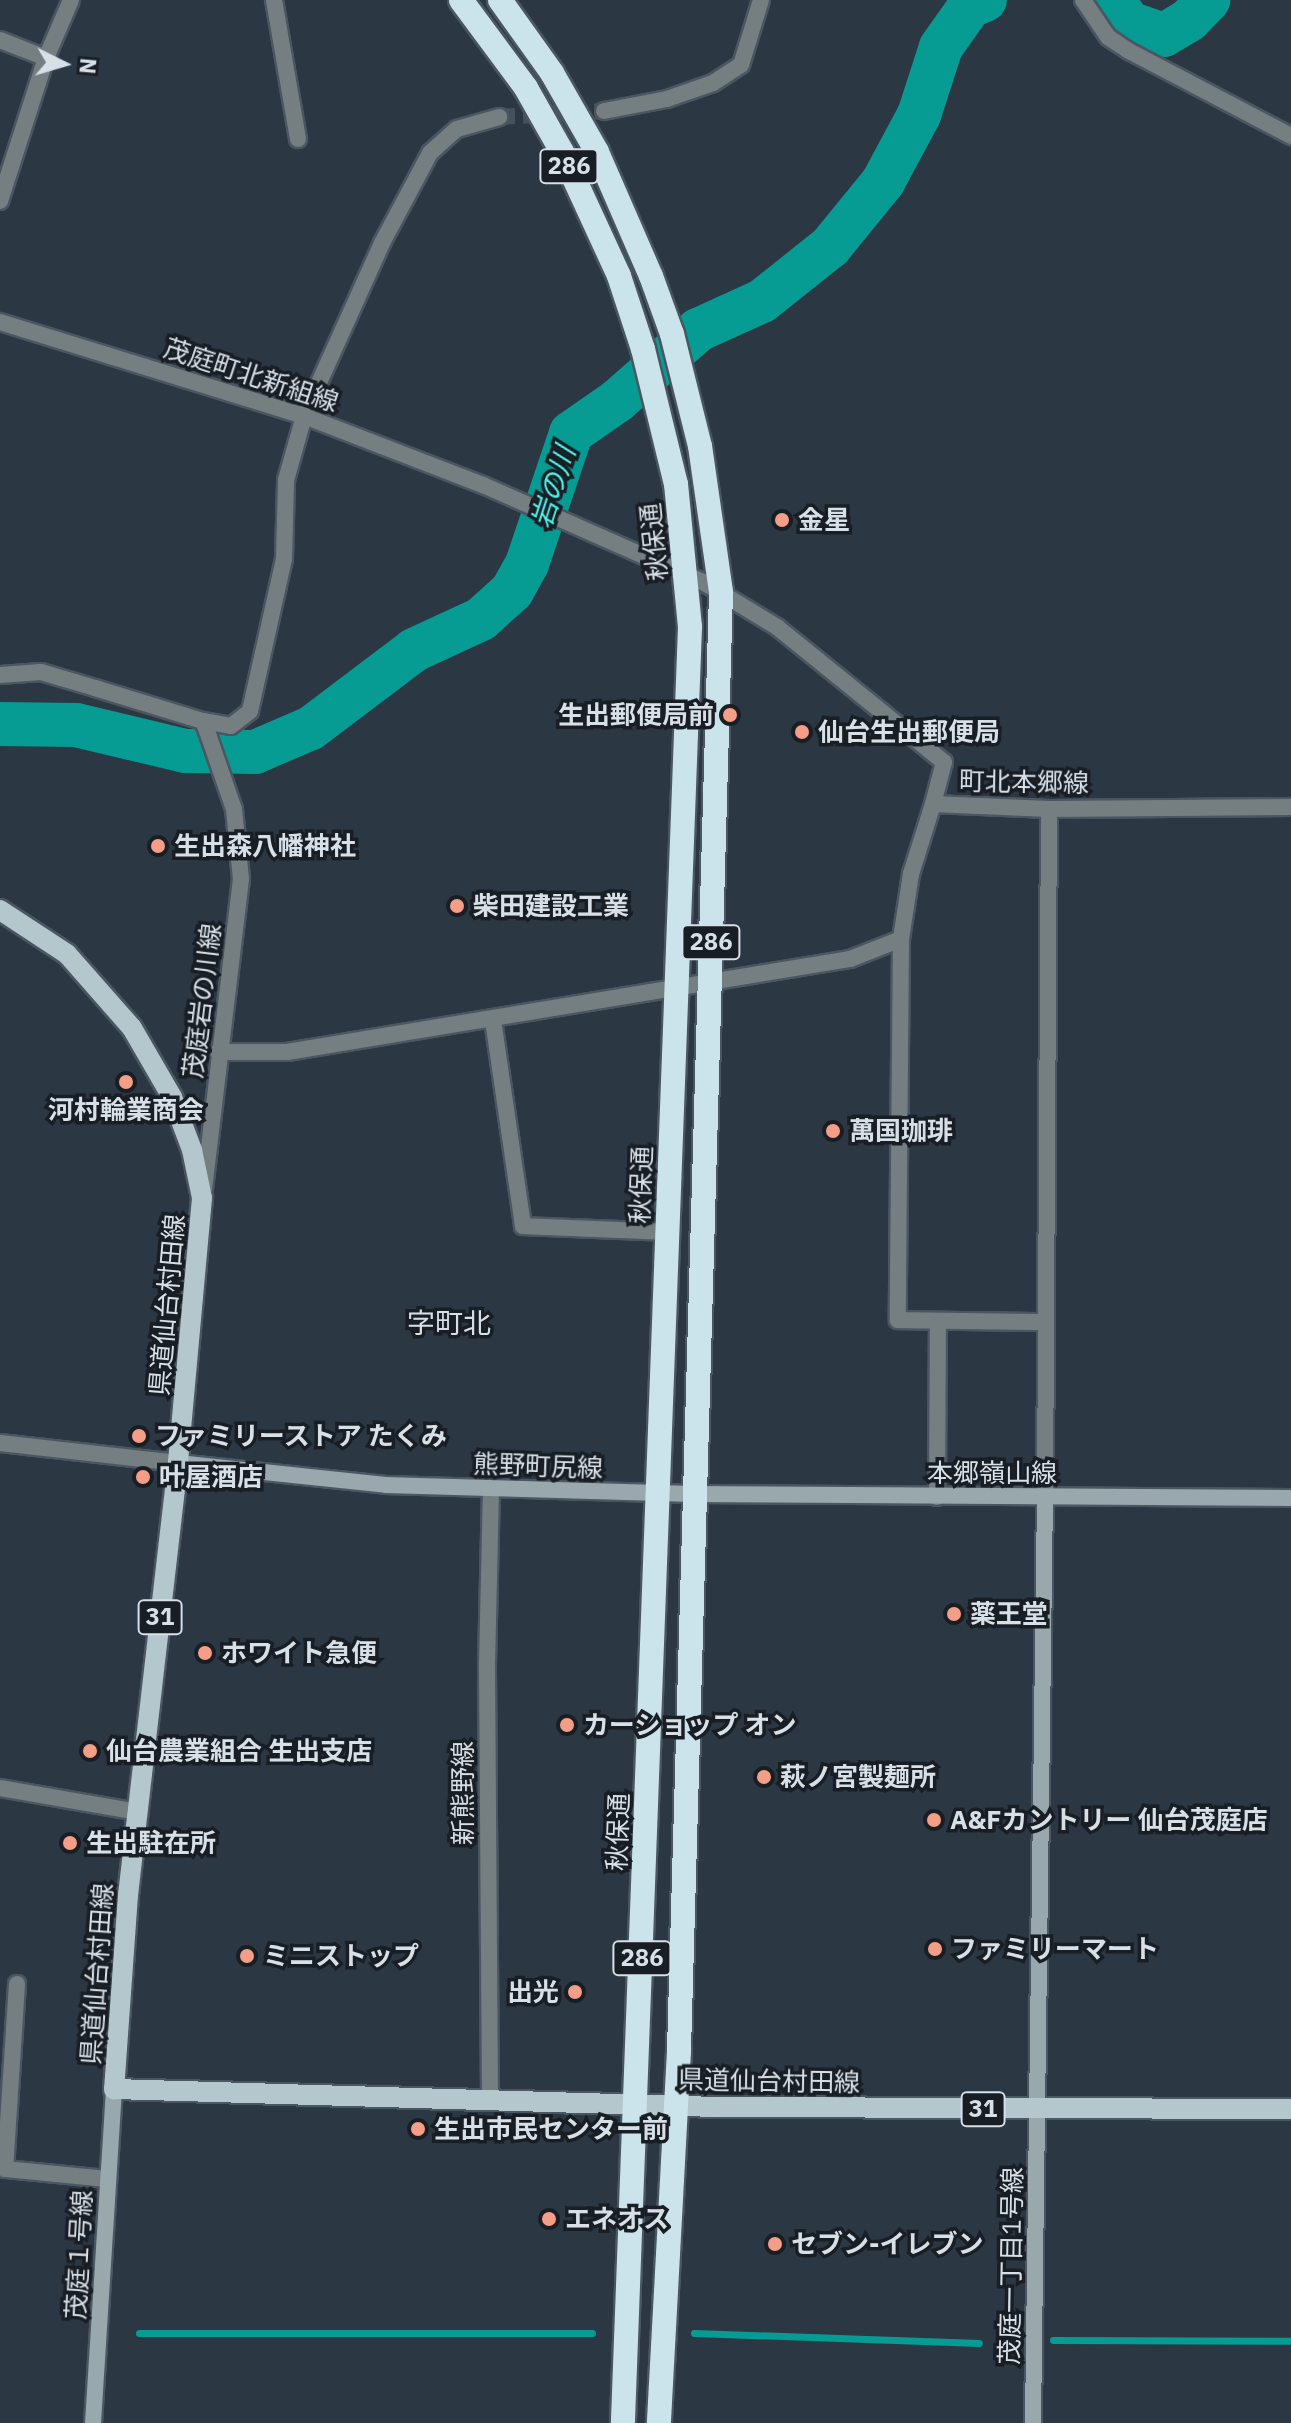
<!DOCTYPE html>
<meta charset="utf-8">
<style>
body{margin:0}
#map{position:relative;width:1291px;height:2423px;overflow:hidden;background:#2b3844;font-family:"IBM Plex Sans","Noto Sans JP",sans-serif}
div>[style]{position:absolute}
.stream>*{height:7px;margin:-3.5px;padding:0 3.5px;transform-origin:3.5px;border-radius:3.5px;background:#069b93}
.river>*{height:44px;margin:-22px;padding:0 22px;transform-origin:22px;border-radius:22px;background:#069b93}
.street-tunnel>*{height:16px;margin-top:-8px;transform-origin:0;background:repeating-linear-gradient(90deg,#45515c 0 16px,transparent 0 24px)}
.roads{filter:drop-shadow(2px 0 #4a5661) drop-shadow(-2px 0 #4a5661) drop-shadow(0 2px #4a5661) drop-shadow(0 -2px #4a5661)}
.street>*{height:16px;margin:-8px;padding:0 8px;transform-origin:8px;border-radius:8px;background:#757f82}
.secondary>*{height:16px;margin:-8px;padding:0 8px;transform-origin:8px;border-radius:8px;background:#98a8ac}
.primary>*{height:20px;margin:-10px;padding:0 10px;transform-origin:10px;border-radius:10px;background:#b3c7cd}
.highway>*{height:24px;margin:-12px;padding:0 12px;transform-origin:12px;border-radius:12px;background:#cbe4eb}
.dots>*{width:22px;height:22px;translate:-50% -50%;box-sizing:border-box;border:4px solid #191e24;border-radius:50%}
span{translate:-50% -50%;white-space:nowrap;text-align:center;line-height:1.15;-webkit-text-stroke:7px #191e24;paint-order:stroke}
.shield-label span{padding:2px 6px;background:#191e24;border:2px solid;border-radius:6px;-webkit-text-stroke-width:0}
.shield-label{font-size:24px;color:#d7dfe7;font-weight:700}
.street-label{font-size:26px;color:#d7dfe7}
.poi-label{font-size:26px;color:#d7dfe7;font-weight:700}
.left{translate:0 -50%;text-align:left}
.right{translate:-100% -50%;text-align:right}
.water-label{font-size:28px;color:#4cf7eb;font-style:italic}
.neighbourhood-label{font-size:28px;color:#d7dfe7}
.north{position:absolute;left:24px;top:24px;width:80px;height:80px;-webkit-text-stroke:6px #191e24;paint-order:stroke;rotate:95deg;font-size:22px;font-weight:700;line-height:32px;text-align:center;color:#d7dfe7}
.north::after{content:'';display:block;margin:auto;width:28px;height:36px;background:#d7dfe7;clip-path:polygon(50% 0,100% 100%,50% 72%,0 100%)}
</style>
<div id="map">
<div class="stream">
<i style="left:139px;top:2333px;width:453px"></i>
<i style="left:694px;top:2333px;width:285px;rotate:2deg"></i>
<i style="left:1053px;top:2340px;width:238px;rotate:0.2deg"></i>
</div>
<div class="river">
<i style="left:1113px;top:0;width:28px;rotate:55deg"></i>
<i style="left:1129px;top:23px;width:37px;rotate:19deg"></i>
<i style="left:1164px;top:35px;width:29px;rotate:-31deg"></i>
<i style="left:1189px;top:20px;width:28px;rotate:-46deg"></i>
<i style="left:0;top:724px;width:76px;rotate:0.8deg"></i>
<i style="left:76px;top:725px;width:112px;rotate:13.4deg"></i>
<i style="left:185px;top:751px;width:70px;rotate:0.8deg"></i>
<i style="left:255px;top:752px;width:61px;rotate:-23.2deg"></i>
<i style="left:311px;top:728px;width:129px;rotate:-37.1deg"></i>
<i style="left:414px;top:650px;width:74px;rotate:-24.8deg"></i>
<i style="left:481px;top:619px;width:42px;rotate:-42.1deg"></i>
<i style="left:512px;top:591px;width:31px;rotate:-61deg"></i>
<i style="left:527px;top:564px;width:138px;rotate:-71.4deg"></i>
<i style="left:571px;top:433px;width:56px;rotate:-34.8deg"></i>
<i style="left:617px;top:401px;width:108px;rotate:-41.2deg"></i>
<i style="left:698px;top:330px;width:70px;rotate:-24.4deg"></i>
<i style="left:762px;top:301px;width:87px;rotate:-38.5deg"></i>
<i style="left:830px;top:247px;width:84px;rotate:-50.8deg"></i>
<i style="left:883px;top:182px;width:76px;rotate:-61.8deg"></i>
<i style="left:919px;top:115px;width:71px;rotate:-72.1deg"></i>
<i style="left:941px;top:47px;width:50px;rotate:-54.7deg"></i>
<i style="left:970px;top:6px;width:16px;rotate:-22deg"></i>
</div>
<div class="street-tunnel">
<i style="left:499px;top:117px;width:105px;rotate:-3.3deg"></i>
</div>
<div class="roads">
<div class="street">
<i style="left:274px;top:0;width:141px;rotate:80.2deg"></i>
<i style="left:1083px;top:0;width:45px;rotate:56deg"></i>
<i style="left:1108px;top:37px;width:25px;rotate:34deg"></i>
<i style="left:1129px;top:51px;width:183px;rotate:27.7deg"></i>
<i style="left:0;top:40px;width:49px;rotate:21.4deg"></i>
<i style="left:46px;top:58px;width:63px;rotate:-66.7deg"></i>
<i style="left:604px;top:111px;width:64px;rotate:-10.8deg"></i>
<i style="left:667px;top:99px;width:49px;rotate:-19.2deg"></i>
<i style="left:713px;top:83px;width:33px;rotate:-33deg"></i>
<i style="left:741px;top:65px;width:68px;rotate:-72.9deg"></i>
<i style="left:0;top:201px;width:150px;rotate:-72.2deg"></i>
<i style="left:0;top:322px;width:318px;rotate:17.2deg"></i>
<i style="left:304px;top:416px;width:192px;rotate:21.1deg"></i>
<i style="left:483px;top:485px;width:240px;rotate:23.8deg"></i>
<i style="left:703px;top:582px;width:87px;rotate:31.3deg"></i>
<i style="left:777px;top:627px;width:215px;rotate:39deg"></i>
<i style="left:944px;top:762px;width:43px;rotate:104.7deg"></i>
<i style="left:0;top:675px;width:41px;rotate:-4.2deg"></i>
<i style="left:41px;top:672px;width:56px;rotate:16.5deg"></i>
<i style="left:95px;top:688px;width:113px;rotate:17deg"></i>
<i style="left:203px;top:721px;width:17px;rotate:69deg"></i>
<i style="left:209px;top:737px;width:76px;rotate:70.9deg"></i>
<i style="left:234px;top:809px;width:70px;rotate:84.3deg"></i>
<i style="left:241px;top:879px;width:312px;rotate:96.8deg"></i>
<i style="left:203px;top:721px;width:28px;rotate:10deg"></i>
<i style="left:231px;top:726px;width:24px;rotate:-38deg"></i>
<i style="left:250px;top:711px;width:156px;rotate:-77.4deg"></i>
<i style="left:284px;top:559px;width:79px;rotate:-88.5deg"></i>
<i style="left:286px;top:480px;width:66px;rotate:-74.3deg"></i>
<i style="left:304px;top:416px;width:190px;rotate:-65.7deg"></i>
<i style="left:382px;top:243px;width:102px;rotate:-61.9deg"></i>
<i style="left:430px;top:153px;width:36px;rotate:-42deg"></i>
<i style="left:457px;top:129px;width:44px;rotate:-15.9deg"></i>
<i style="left:901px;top:939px;width:381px;rotate:90.5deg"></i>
<i style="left:898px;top:1320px;width:148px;rotate:0.8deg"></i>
<i style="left:493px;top:1020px;width:208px;rotate:81.7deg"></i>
<i style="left:523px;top:1226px;width:144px;rotate:2.4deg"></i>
<i style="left:218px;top:1052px;width:69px"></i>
<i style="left:287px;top:1052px;width:571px;rotate:-9.38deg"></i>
<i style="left:850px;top:959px;width:55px;rotate:-21.4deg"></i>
<i style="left:901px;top:939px;width:66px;rotate:-81.3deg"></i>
<i style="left:911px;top:874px;width:73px;rotate:-72.6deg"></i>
<i style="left:933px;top:804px;width:116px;rotate:2.5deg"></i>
<i style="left:1049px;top:809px;width:242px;rotate:-0.5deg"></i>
<i style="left:0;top:1443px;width:179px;rotate:6.4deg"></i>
<i style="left:937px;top:1497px;width:176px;rotate:-89.7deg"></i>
<i style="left:1045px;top:1497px;width:688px;rotate:-89.67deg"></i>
<i style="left:0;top:1788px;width:140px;rotate:9.9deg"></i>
<i style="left:17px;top:1984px;width:185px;rotate:93.7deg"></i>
<i style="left:5px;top:2169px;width:102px;rotate:5.6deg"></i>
<i style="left:490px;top:2098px;width:433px;rotate:-90.4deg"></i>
<i style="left:487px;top:1665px;width:177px;rotate:-88.7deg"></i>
</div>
<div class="secondary">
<i style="left:178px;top:1463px;width:209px;rotate:6deg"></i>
<i style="left:386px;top:1485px;width:307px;rotate:1.7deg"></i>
<i style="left:693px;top:1494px;width:598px;rotate:0.38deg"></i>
<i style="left:93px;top:2423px;width:335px;rotate:-86.4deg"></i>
<i style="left:1033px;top:2423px;width:926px;rotate:-89.26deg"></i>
</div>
<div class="primary">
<i style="left:0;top:910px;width:80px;rotate:33.3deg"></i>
<i style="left:67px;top:954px;width:98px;rotate:48.7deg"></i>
<i style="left:132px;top:1028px;width:80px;rotate:59.9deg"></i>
<i style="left:172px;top:1097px;width:57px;rotate:69.3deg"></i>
<i style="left:192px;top:1150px;width:49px;rotate:78.2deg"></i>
<i style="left:202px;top:1198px;width:266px;rotate:95.2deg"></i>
<i style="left:178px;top:1463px;width:435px;rotate:96.6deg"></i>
<i style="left:128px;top:1895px;width:195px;rotate:94.1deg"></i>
<i style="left:114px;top:2089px;width:604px;rotate:1.71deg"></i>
<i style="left:718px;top:2107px;width:573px;rotate:0.2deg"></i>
</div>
<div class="highway">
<i style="left:461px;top:0;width:109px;rotate:53.5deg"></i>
<i style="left:526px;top:88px;width:73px;rotate:60.6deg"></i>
<i style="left:562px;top:152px;width:136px;rotate:65.3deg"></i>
<i style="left:619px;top:276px;width:77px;rotate:71.8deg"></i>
<i style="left:643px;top:349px;width:139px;rotate:76.3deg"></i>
<i style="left:676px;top:484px;width:144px;rotate:84.4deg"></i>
<i style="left:690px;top:627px;width:1797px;rotate:92.14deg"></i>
<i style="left:500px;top:0;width:90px;rotate:54.5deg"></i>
<i style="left:552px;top:73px;width:91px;rotate:60.3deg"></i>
<i style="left:597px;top:152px;width:135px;rotate:66.5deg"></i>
<i style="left:651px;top:276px;width:62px;rotate:70.1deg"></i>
<i style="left:672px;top:334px;width:115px;rotate:76deg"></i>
<i style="left:700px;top:446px;width:148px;rotate:81.8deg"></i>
<i style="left:721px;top:592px;width:1460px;rotate:91.65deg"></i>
<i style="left:679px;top:2051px;width:373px;rotate:93.1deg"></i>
</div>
</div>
<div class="dots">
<i style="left:782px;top:520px;background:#f49e88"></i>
<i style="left:730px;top:715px;background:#f49e88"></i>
<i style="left:802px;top:732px;background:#f49e88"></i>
<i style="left:158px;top:846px;background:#f49e88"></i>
<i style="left:457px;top:906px;background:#f49e88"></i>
<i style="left:126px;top:1082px;background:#f49e88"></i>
<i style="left:833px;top:1131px;background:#f49e88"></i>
<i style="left:139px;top:1436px;background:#f49e88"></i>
<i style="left:143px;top:1477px;background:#f49e88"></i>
<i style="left:954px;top:1614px;background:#f49e88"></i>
<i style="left:205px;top:1653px;background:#f49e88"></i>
<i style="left:567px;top:1725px;background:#f49e88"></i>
<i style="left:90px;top:1751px;background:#f49e88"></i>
<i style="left:764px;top:1777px;background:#f49e88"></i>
<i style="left:934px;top:1820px;background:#f49e88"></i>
<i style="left:70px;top:1843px;background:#f49e88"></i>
<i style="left:935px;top:1949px;background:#f49e88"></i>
<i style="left:247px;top:1956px;background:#f49e88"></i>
<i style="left:575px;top:1992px;background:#f49e88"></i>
<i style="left:418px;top:2129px;background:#f49e88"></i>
<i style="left:549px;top:2219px;background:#f49e88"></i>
<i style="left:775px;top:2244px;background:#f49e88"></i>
</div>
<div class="shield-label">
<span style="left:569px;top:166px">286</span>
<span style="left:711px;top:942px">286</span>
<span style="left:160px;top:1617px">31</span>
<span style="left:642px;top:1958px">286</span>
<span style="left:983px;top:2109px">31</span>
</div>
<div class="street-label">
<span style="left:251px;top:375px;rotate:18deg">茂庭町北新組線</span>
<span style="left:654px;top:542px;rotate:-96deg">秋保通</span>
<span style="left:1024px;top:782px;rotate:1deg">町北本郷線</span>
<span style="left:202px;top:1001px;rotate:-83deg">茂庭岩の川線</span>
<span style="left:641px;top:1185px;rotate:-88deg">秋保通</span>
<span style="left:167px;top:1305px;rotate:-85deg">県道仙台村田線</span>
<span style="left:538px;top:1466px;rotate:2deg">熊野町尻線</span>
<span style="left:992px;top:1473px">本郷嶺山線</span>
<span style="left:463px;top:1793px;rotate:-90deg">新熊野線</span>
<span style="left:618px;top:1832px;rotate:-88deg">秋保通</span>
<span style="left:97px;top:1974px;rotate:-86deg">県道仙台村田線</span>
<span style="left:769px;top:2081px;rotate:1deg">県道仙台村田線</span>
<span style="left:79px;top:2255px;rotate:-87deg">茂庭１号線</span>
<span style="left:1011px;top:2266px;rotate:-89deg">茂庭一丁目1号線</span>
</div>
<div class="poi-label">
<span class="left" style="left:798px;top:520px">金星</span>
<span class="right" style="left:714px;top:715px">生出郵便局前</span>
<span class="left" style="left:818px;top:732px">仙台生出郵便局</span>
<span class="left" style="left:174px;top:846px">生出森八幡神社</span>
<span class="left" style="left:473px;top:906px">柴田建設工業</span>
<span style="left:126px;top:1110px">河村輪業商会</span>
<span class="left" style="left:849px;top:1131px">萬国珈琲</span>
<span class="left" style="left:155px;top:1436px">ファミリーストア たくみ</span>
<span class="left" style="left:159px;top:1477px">叶屋酒店</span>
<span class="left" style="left:970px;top:1614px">薬王堂</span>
<span class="left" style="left:221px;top:1653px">ホワイト急便</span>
<span class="left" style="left:583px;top:1725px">カーショップ オン</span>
<span class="left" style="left:106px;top:1751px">仙台農業組合 生出支店</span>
<span class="left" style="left:780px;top:1777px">萩ノ宮製麺所</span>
<span class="left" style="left:950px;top:1820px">A&amp;Fカントリー 仙台茂庭店</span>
<span class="left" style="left:86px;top:1843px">生出駐在所</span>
<span class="left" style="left:951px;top:1949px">ファミリーマート</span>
<span class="left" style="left:263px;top:1956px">ミニストップ</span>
<span class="right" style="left:559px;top:1992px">出光</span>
<span class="left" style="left:434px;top:2129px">生出市民センター前</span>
<span class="left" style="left:565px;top:2219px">エネオス</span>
<span class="left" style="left:791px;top:2244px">セブン-イレブン</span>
</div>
<div class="water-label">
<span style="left:553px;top:487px;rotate:-72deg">岩の川</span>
</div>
<div class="neighbourhood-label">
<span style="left:449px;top:1323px">字町北</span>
</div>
<div class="north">N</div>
</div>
